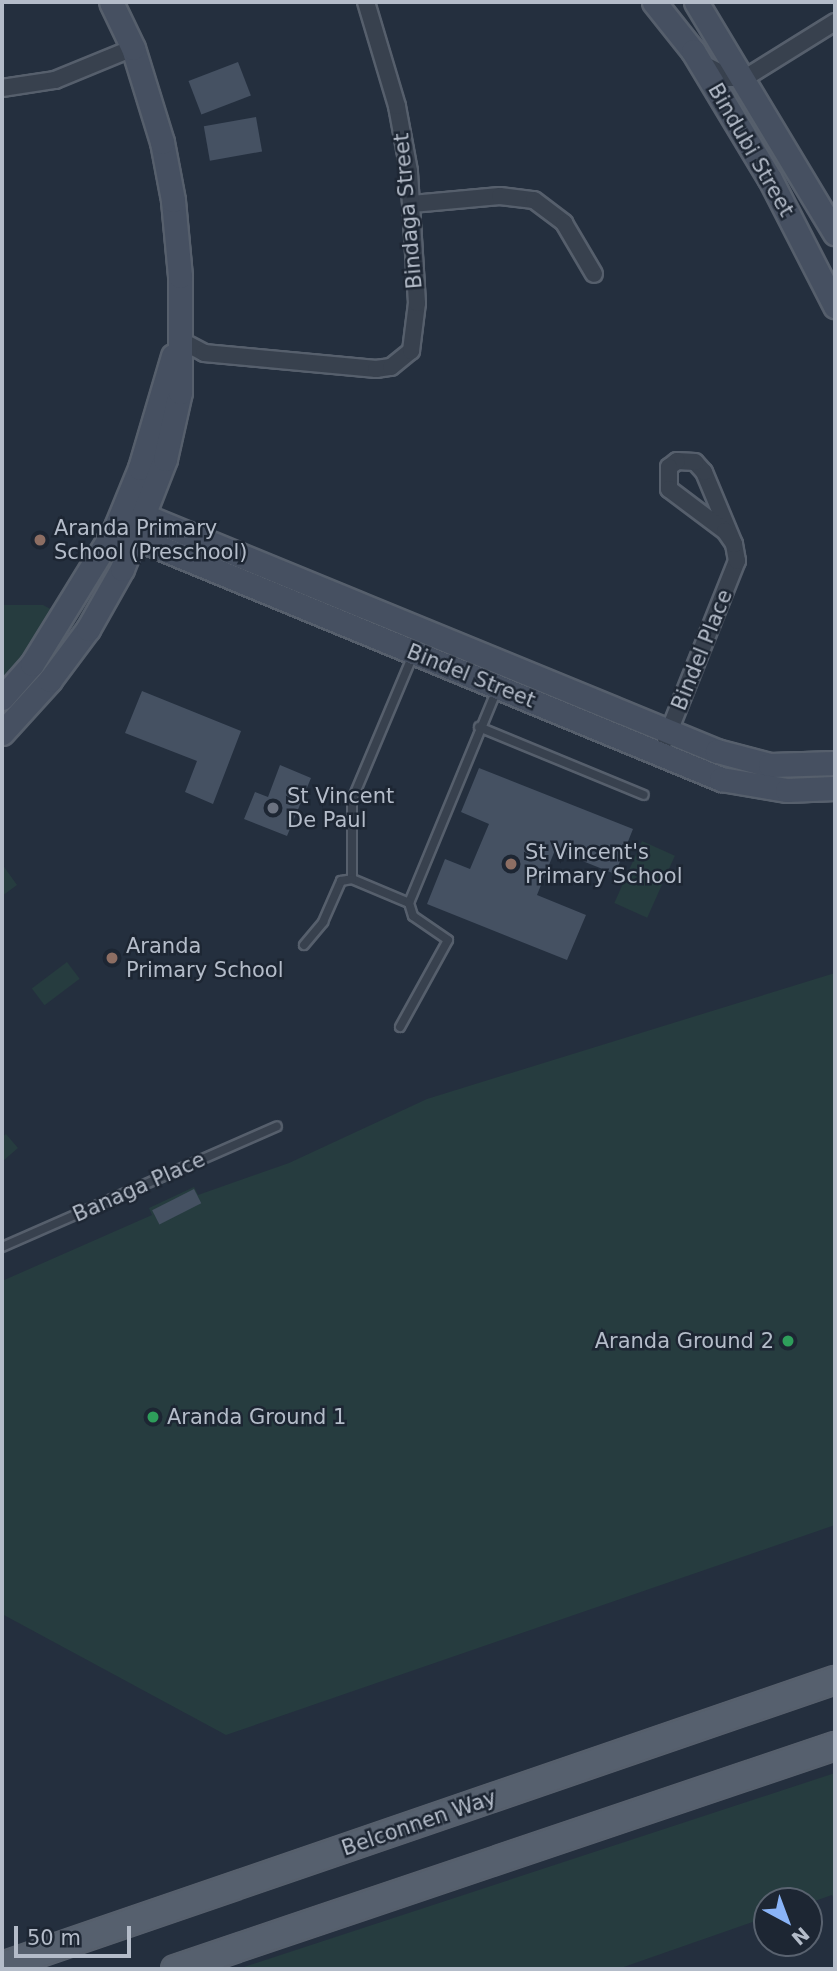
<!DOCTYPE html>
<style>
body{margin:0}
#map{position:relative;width:837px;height:1971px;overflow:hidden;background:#242f3e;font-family:"DejaVu Sans",sans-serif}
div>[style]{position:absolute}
.green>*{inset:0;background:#263c3f;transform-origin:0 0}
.building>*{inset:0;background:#455162;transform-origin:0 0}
.roads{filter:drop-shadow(2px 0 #565f6c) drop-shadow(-2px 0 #565f6c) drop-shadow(0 2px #565f6c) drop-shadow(0 -2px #565f6c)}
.lane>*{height:8px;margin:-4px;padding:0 4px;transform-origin:4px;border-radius:4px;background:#38414e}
.street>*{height:16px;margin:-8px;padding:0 8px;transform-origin:8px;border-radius:8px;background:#38414e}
.secondary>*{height:23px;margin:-11.5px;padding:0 11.5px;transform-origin:11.5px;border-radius:11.5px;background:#465061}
.primary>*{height:26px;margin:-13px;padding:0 13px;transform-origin:13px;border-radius:13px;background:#56606e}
.dots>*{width:19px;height:19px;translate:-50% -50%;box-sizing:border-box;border:4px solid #1d2633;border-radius:50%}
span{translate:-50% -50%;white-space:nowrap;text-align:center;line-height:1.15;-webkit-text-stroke:5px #1d2633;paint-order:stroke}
.street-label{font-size:21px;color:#b4bcc9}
.poi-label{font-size:21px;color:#b4bcc9}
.left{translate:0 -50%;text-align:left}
.right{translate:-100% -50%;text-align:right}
.frame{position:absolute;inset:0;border:4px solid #b4bcc9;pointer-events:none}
.north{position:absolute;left:753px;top:1887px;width:70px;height:70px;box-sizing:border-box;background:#1d2633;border:2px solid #59626f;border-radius:50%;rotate:139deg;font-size:19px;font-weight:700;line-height:28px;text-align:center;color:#b4bcc9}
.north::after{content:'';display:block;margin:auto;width:24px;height:32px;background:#8ab4f8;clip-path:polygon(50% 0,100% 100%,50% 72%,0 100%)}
.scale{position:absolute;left:14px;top:1926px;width:117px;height:32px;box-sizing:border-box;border:4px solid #b4bcc9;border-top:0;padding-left:9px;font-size:21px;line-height:24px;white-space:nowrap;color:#b4bcc9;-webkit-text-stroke:5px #1d2633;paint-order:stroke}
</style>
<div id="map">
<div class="green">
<i style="clip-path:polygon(2px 605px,43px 605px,60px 614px,2px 680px)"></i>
<i style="left:642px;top:841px;width:36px;height:68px;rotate:24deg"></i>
<i style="clip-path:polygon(2px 864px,17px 885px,2px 896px)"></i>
<i style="left:67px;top:962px;width:21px;height:44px;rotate:53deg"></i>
<i style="clip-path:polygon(835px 973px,835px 1525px,226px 1735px,2px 1614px,2px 1281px,152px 1215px,149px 1208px,194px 1187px,198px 1195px,289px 1163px,427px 1099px)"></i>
<i style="clip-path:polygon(6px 1134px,18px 1148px,3px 1161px,2px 1137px)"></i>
<i style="clip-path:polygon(835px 1773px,835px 1901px,832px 1895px,809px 1903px,767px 1901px,767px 1917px,618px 1969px,238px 1969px)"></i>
</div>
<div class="building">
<i style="left:238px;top:62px;width:36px;height:53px;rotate:69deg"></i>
<i style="left:256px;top:117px;width:35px;height:53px;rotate:80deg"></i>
<i style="clip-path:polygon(142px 691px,241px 731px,213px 804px,185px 792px,197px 761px,125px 733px)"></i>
<i style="clip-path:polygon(280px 765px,311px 778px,287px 836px,244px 819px,255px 792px,268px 797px)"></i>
<i style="clip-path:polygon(479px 768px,633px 829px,615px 874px,555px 850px,537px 895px,586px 915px,567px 960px,427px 904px,445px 859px,470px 869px,489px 824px,461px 812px)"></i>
<i style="left:194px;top:1189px;width:16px;height:47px;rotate:63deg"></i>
</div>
<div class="roads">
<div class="lane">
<i style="left:413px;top:655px;width:157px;rotate:112.8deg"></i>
<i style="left:352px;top:800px;width:79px;rotate:90deg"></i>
<i style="left:352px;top:879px;width:62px;rotate:22.8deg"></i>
<i style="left:409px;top:903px;width:231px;rotate:-67.6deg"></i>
<i style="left:479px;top:727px;width:178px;rotate:22.4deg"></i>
<i style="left:304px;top:945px;width:30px;rotate:-50deg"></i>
<i style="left:323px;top:922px;width:45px;rotate:-66.3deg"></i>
<i style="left:341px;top:881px;width:11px;rotate:-10deg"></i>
<i style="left:400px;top:1027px;width:99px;rotate:-61.1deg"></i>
<i style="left:448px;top:940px;width:42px;rotate:-145.6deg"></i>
<i style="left:413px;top:916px;width:14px;rotate:-107deg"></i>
<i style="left:2px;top:1247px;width:300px;rotate:-23.7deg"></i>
</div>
<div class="street">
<i style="left:703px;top:64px;width:31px;rotate:27deg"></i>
<i style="left:731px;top:78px;width:14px"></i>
<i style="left:745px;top:78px;width:106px;rotate:-31.9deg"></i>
<i style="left:2px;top:88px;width:54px;rotate:-8.6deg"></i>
<i style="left:55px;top:80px;width:84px;rotate:-22.3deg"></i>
<i style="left:412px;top:204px;width:88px;rotate:-5.2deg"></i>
<i style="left:500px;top:196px;width:34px;rotate:7deg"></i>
<i style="left:534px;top:200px;width:38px;rotate:37deg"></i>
<i style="left:564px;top:223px;width:59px;rotate:59.5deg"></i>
<i style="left:180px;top:340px;width:27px;rotate:28deg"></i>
<i style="left:204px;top:353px;width:173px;rotate:5.3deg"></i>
<i style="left:376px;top:369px;width:15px;rotate:-8deg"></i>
<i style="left:391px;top:367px;width:26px;rotate:-39deg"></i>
<i style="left:411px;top:351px;width:48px;rotate:-82.9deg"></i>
<i style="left:417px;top:303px;width:132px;rotate:-93.5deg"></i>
<i style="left:409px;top:171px;width:66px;rotate:-100.5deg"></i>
<i style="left:397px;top:106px;width:109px;rotate:-106.6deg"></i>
<i style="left:666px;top:739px;width:192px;rotate:-68.3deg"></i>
<i style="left:737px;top:561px;width:17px;rotate:-100deg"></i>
<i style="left:734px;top:544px;width:78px;rotate:-112.6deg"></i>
<i style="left:704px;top:472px;width:13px;rotate:-132deg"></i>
<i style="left:695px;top:462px;width:18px;rotate:-177deg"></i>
<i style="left:677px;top:461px;width:10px;rotate:143deg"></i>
<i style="left:669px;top:467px;width:22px;rotate:90deg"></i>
<i style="left:669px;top:489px;width:70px;rotate:36.9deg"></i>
<i style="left:725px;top:531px;width:16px;rotate:55deg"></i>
</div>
<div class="secondary">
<i style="left:654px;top:2px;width:63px;rotate:51.5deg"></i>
<i style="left:693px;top:51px;width:149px;rotate:59deg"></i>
<i style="left:770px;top:179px;width:143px;rotate:62.9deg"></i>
<i style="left:696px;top:2px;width:270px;rotate:59deg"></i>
<i style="left:125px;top:508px;width:640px;rotate:22.32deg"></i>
<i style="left:717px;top:751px;width:55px;rotate:14.8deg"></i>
<i style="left:770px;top:765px;width:65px;rotate:-1.8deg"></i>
<i style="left:115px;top:529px;width:656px;rotate:22.42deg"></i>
<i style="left:721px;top:779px;width:67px;rotate:9.5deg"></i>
<i style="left:787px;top:790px;width:48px;rotate:-2.4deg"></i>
<i style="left:2px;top:698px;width:45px;rotate:-48.6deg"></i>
<i style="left:32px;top:664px;width:158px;rotate:-58.4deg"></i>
<i style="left:115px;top:529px;width:66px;rotate:-67.7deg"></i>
<i style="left:140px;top:468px;width:117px;rotate:-73.6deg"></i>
<i style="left:2px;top:733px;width:72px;rotate:-47.8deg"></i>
<i style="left:50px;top:680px;width:64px;rotate:-53.3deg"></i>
<i style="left:88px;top:629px;width:69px;rotate:-60.5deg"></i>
<i style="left:122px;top:569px;width:118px;rotate:-68.6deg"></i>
<i style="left:165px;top:459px;width:69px;rotate:-77.4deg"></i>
<i style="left:180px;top:392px;width:116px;rotate:-90deg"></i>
<i style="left:180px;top:276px;width:76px;rotate:-95.3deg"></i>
<i style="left:173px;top:200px;width:59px;rotate:-100.7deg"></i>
<i style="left:162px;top:142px;width:98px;rotate:-107.1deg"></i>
<i style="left:133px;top:48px;width:51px;rotate:-115.6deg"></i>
</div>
<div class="primary">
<i style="left:2px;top:1966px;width:881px;rotate:-18.95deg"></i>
<i style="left:175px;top:1969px;width:697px;rotate:-18.67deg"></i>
</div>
</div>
<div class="dots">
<i style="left:40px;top:540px;background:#8d6e63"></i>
<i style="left:273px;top:808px;background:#6b7280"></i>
<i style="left:511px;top:864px;background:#8d6e63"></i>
<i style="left:112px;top:958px;background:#8d6e63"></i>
<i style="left:788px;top:1341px;background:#2e9e5b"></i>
<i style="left:153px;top:1417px;background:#2e9e5b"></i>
</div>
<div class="street-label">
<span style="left:751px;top:150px;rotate:60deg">Bindubi Street</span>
<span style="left:408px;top:211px;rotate:-95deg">Bindaga Street</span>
<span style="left:702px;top:650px;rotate:-68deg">Bindel Place</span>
<span style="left:471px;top:676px;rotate:22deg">Bindel Street</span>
<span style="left:139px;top:1187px;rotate:-24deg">Banaga Place</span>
<span style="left:419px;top:1823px;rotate:-19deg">Belconnen Way</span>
</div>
<div class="poi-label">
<span class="left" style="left:54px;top:540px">Aranda Primary<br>School (Preschool)</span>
<span class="left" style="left:287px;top:808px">St Vincent<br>De Paul</span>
<span class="left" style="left:525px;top:864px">St Vincent's<br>Primary School</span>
<span class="left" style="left:126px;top:958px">Aranda<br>Primary School</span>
<span class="right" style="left:774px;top:1341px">Aranda Ground 2</span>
<span class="left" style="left:167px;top:1417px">Aranda Ground 1</span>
</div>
<div class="frame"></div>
<div class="north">N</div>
<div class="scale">50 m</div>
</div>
